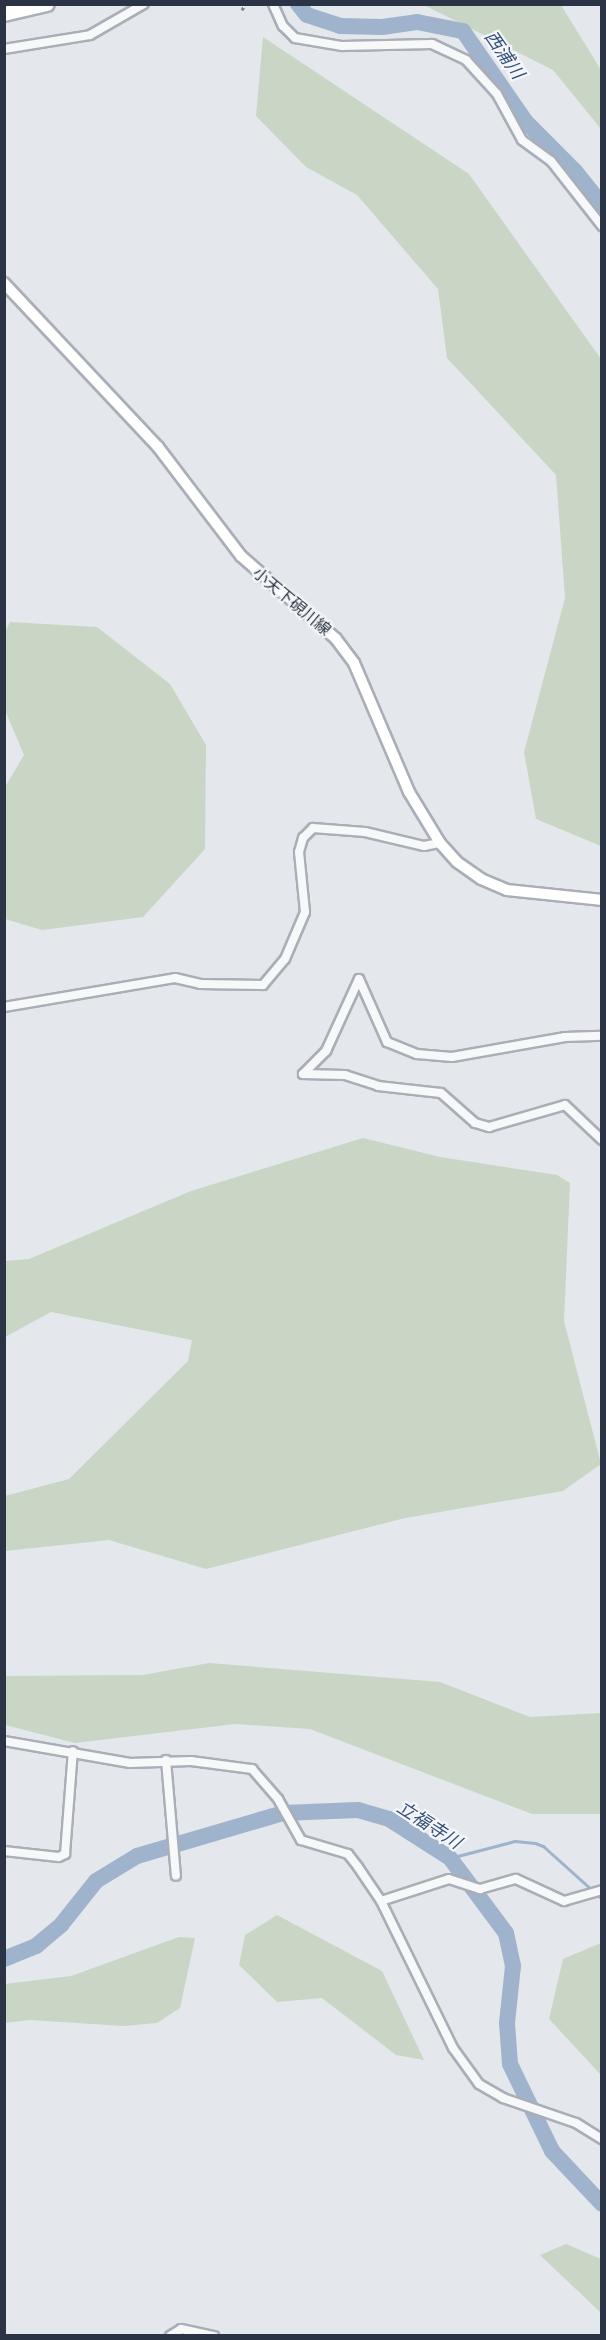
<!DOCTYPE html>
<meta charset="utf-8">
<style>
body{margin:0}
#map{position:relative;width:606px;height:2340px;overflow:hidden;background:#e4e7ec;font-family:Inter,"Noto Sans JP",sans-serif}
div>[style]{position:absolute}
.green>*{inset:0;background:#c9d6c5}
.stream>*{height:3px;margin:-1.5px;padding:0 1.5px;transform-origin:1.5px;border-radius:1.5px;background:#9fb4cc}
.river>*{height:16px;margin:-8px;padding:0 8px;transform-origin:8px;border-radius:8px;background:#9fb4cc}
.roads{filter:drop-shadow(2px 0 #a9aeb7) drop-shadow(-2px 0 #a9aeb7) drop-shadow(0 2px #a9aeb7) drop-shadow(0 -2px #a9aeb7)}
.minor>*{height:8px;margin:-4px;padding:0 4px;transform-origin:4px;border-radius:4px;background:#f7f8fa}
.secondary>*{height:10px;margin:-5px;padding:0 5px;transform-origin:5px;border-radius:5px;background:#fff}
.motorway>*{height:14px;margin:-7px;padding:0 7px;transform-origin:7px;border-radius:7px;background:#fff}
.rail>*{height:3px;margin-top:-1.5px;transform-origin:0;background:repeating-linear-gradient(90deg,#7d8696 0 3px,transparent 0 9px)}
span{translate:-50% -50%;white-space:nowrap;text-align:center;line-height:1.15;-webkit-text-stroke:4.5px #f4f6f9;paint-order:stroke}
.street-label{font-size:16px;color:#2b3445}
.water-label{font-size:18px;color:#34527a;font-style:italic}
.frame{position:absolute;inset:0;border:6px solid #2b3445;pointer-events:none}
</style>
<div id="map">
<div class="green">
<i style="clip-path:polygon(424px 5px,561px 5px,601px 70px,601px 129px,553px 70px)"></i>
<i style="clip-path:polygon(263px 37px,469px 174px,601px 359px,601px 846px,536px 819px,524px 752px,565px 598px,556px 475px,447px 358px,438px 289px,357px 195px,306px 167px,256px 116px)"></i>
<i style="clip-path:polygon(10px 622px,97px 627px,170px 684px,206px 745px,205px 849px,143px 917px,42px 930px,5px 919px,5px 787px,24px 755px,5px 710px,5px 632px)"></i>
<i style="clip-path:polygon(363px 1138px,440px 1157px,557px 1175px,570px 1183px,564px 1321px,601px 1464px,563px 1491px,405px 1518px,206px 1569px,109px 1540px,5px 1551px,5px 1496px,69px 1479px,188px 1361px,192px 1340px,51px 1312px,5px 1337px,5px 1261px,29px 1259px,191px 1191px)"></i>
<i style="clip-path:polygon(209px 1663px,440px 1682px,530px 1717px,601px 1713px,601px 1814px,532px 1814px,310px 1729px,235px 1724px,75px 1743px,5px 1725px,5px 1676px,143px 1675px)"></i>
<i style="clip-path:polygon(277px 1915px,382px 1971px,424px 2060px,396px 2055px,322px 1998px,277px 2002px,239px 1965px,245px 1935px)"></i>
<i style="clip-path:polygon(179px 1937px,195px 1938px,180px 2008px,157px 2023px,124px 2026px,30px 2020px,5px 2023px,5px 1984px,71px 1976px)"></i>
<i style="clip-path:polygon(601px 1943px,601px 2075px,549px 2019px,563px 1959px)"></i>
<i style="clip-path:polygon(566px 2244px,601px 2259px,601px 2313px,540px 2255px)"></i>
</div>
<div class="stream">
<i style="left:450px;top:1858px;width:67px;rotate:-14.7deg"></i>
<i style="left:515px;top:1841px;width:20px;rotate:6deg"></i>
<i style="left:535px;top:1843px;width:9px;rotate:21deg"></i>
<i style="left:543px;top:1846px;width:79px;rotate:41.9deg"></i>
</div>
<div class="river">
<i style="left:298px;top:4px;width:14px;rotate:51deg"></i>
<i style="left:307px;top:15px;width:35px;rotate:18deg"></i>
<i style="left:340px;top:26px;width:42px;rotate:1.4deg"></i>
<i style="left:382px;top:27px;width:35px;rotate:-8deg"></i>
<i style="left:417px;top:22px;width:47px;rotate:11.1deg"></i>
<i style="left:463px;top:31px;width:111px;rotate:55.3deg"></i>
<i style="left:526px;top:122px;width:69px;rotate:45deg"></i>
<i style="left:575px;top:171px;width:43px;rotate:51.5deg"></i>
<i style="left:4px;top:1959px;width:35px;rotate:-22deg"></i>
<i style="left:36px;top:1946px;width:33px;rotate:-40deg"></i>
<i style="left:61px;top:1925px;width:56px;rotate:-51.5deg"></i>
<i style="left:96px;top:1881px;width:48px;rotate:-31.4deg"></i>
<i style="left:137px;top:1856px;width:152px;rotate:-16.4deg"></i>
<i style="left:283px;top:1813px;width:75px;rotate:-2.3deg"></i>
<i style="left:358px;top:1810px;width:32px;rotate:16deg"></i>
<i style="left:389px;top:1819px;width:72px;rotate:32.6deg"></i>
<i style="left:450px;top:1858px;width:94px;rotate:53.3deg"></i>
<i style="left:506px;top:1933px;width:34px;rotate:78deg"></i>
<i style="left:513px;top:1966px;width:57px;rotate:96deg"></i>
<i style="left:507px;top:2023px;width:41px;rotate:85.8deg"></i>
<i style="left:510px;top:2064px;width:97px;rotate:64.2deg"></i>
<i style="left:552px;top:2151px;width:73px;rotate:46.7deg"></i>
</div>
<div class="roads">
<div class="minor">
<i style="left:273px;top:4px;width:24px;rotate:66deg"></i>
<i style="left:283px;top:26px;width:17px;rotate:45deg"></i>
<i style="left:295px;top:38px;width:48px;rotate:9.7deg"></i>
<i style="left:342px;top:46px;width:90px;rotate:-1.3deg"></i>
<i style="left:432px;top:44px;width:38px;rotate:25deg"></i>
<i style="left:466px;top:60px;width:46px;rotate:47.6deg"></i>
<i style="left:497px;top:94px;width:52px;rotate:61.5deg"></i>
<i style="left:522px;top:140px;width:36px;rotate:36deg"></i>
<i style="left:551px;top:161px;width:83px;rotate:51.9deg"></i>
<i style="left:4px;top:49px;width:87px;rotate:-9.2deg"></i>
<i style="left:90px;top:35px;width:62px;rotate:-29.9deg"></i>
<i style="left:4px;top:1007px;width:173px;rotate:-9.6deg"></i>
<i style="left:175px;top:978px;width:26px;rotate:13deg"></i>
<i style="left:200px;top:984px;width:63px;rotate:0.9deg"></i>
<i style="left:263px;top:985px;width:34px;rotate:-50deg"></i>
<i style="left:285px;top:959px;width:51px;rotate:-66.9deg"></i>
<i style="left:305px;top:912px;width:60px;rotate:-95.7deg"></i>
<i style="left:299px;top:852px;width:15px;rotate:-74deg"></i>
<i style="left:303px;top:838px;width:14px;rotate:-45deg"></i>
<i style="left:313px;top:828px;width:52px;rotate:4.4deg"></i>
<i style="left:365px;top:832px;width:61px;rotate:13.3deg"></i>
<i style="left:424px;top:846px;width:16px;rotate:-11deg"></i>
<i style="left:303px;top:1074px;width:33px;rotate:-45deg"></i>
<i style="left:326px;top:1051px;width:79px;rotate:-65.4deg"></i>
<i style="left:359px;top:979px;width:69px;rotate:66deg"></i>
<i style="left:387px;top:1042px;width:32px;rotate:22deg"></i>
<i style="left:417px;top:1054px;width:35px;rotate:5deg"></i>
<i style="left:452px;top:1057px;width:115px;rotate:-10deg"></i>
<i style="left:565px;top:1037px;width:37px;rotate:-2deg"></i>
<i style="left:303px;top:1074px;width:42px;rotate:1.4deg"></i>
<i style="left:345px;top:1075px;width:35px;rotate:18deg"></i>
<i style="left:378px;top:1086px;width:63px;rotate:6.3deg"></i>
<i style="left:441px;top:1093px;width:45px;rotate:41.4deg"></i>
<i style="left:475px;top:1123px;width:15px;rotate:16deg"></i>
<i style="left:489px;top:1127px;width:79px;rotate:-16.1deg"></i>
<i style="left:565px;top:1105px;width:51px;rotate:43.4deg"></i>
<i style="left:4px;top:1741px;width:128px;rotate:9.9deg"></i>
<i style="left:130px;top:1763px;width:61px;rotate:-1.9deg"></i>
<i style="left:191px;top:1761px;width:62px;rotate:7.5deg"></i>
<i style="left:252px;top:1769px;width:40px;rotate:49deg"></i>
<i style="left:278px;top:1799px;width:47px;rotate:60.7deg"></i>
<i style="left:301px;top:1840px;width:49px;rotate:16.6deg"></i>
<i style="left:348px;top:1854px;width:16px;rotate:52deg"></i>
<i style="left:358px;top:1867px;width:41px;rotate:55.9deg"></i>
<i style="left:381px;top:1901px;width:164px;rotate:63.9deg"></i>
<i style="left:453px;top:2048px;width:44px;rotate:54.2deg"></i>
<i style="left:479px;top:2084px;width:28px;rotate:30deg"></i>
<i style="left:503px;top:2098px;width:77px;rotate:18.9deg"></i>
<i style="left:576px;top:2123px;width:31px;rotate:32deg"></i>
<i style="left:166px;top:1760px;width:116px;rotate:85.1deg"></i>
<i style="left:4px;top:1851px;width:55px;rotate:6.2deg"></i>
<i style="left:59px;top:1857px;width:7px;rotate:-27deg"></i>
<i style="left:65px;top:1854px;width:103px;rotate:-85.6deg"></i>
<i style="left:381px;top:1901px;width:71px;rotate:-17.9deg"></i>
<i style="left:449px;top:1879px;width:33px;rotate:18deg"></i>
<i style="left:480px;top:1889px;width:37px;rotate:-16deg"></i>
<i style="left:516px;top:1879px;width:53px;rotate:24.6deg"></i>
<i style="left:564px;top:1901px;width:40px;rotate:-16deg"></i>
<i style="left:170px;top:2336px;width:13px;rotate:-32deg"></i>
<i style="left:181px;top:2329px;width:34px;rotate:12deg"></i>
</div>
<div class="secondary">
<i style="left:4px;top:283px;width:225px;rotate:46.8deg"></i>
<i style="left:158px;top:447px;width:137px;rotate:52.7deg"></i>
<i style="left:241px;top:556px;width:126px;rotate:41.1deg"></i>
<i style="left:336px;top:639px;width:30px;rotate:53deg"></i>
<i style="left:354px;top:663px;width:140px;rotate:66.9deg"></i>
<i style="left:409px;top:792px;width:60px;rotate:58.7deg"></i>
<i style="left:440px;top:843px;width:25px;rotate:48deg"></i>
<i style="left:457px;top:862px;width:29px;rotate:35deg"></i>
<i style="left:481px;top:879px;width:28px;rotate:23deg"></i>
<i style="left:507px;top:890px;width:96px;rotate:6deg"></i>
</div>
<div class="motorway">
<i style="left:4px;top:14px;width:44px;rotate:-13.1deg"></i>
</div>
</div>
<div class="rail">
<i style="left:242px;top:10px;width:7px;rotate:-63deg"></i>
</div>
<div class="street-label">
<span style="left:292px;top:601px;rotate:40deg">小天下硯川線</span>
</div>
<div class="water-label">
<span style="left:504px;top:55px;rotate:55deg">西浦川</span>
<span style="left:429px;top:1825px;rotate:33deg">立福寺川</span>
</div>
<div class="frame"></div>
</div>
